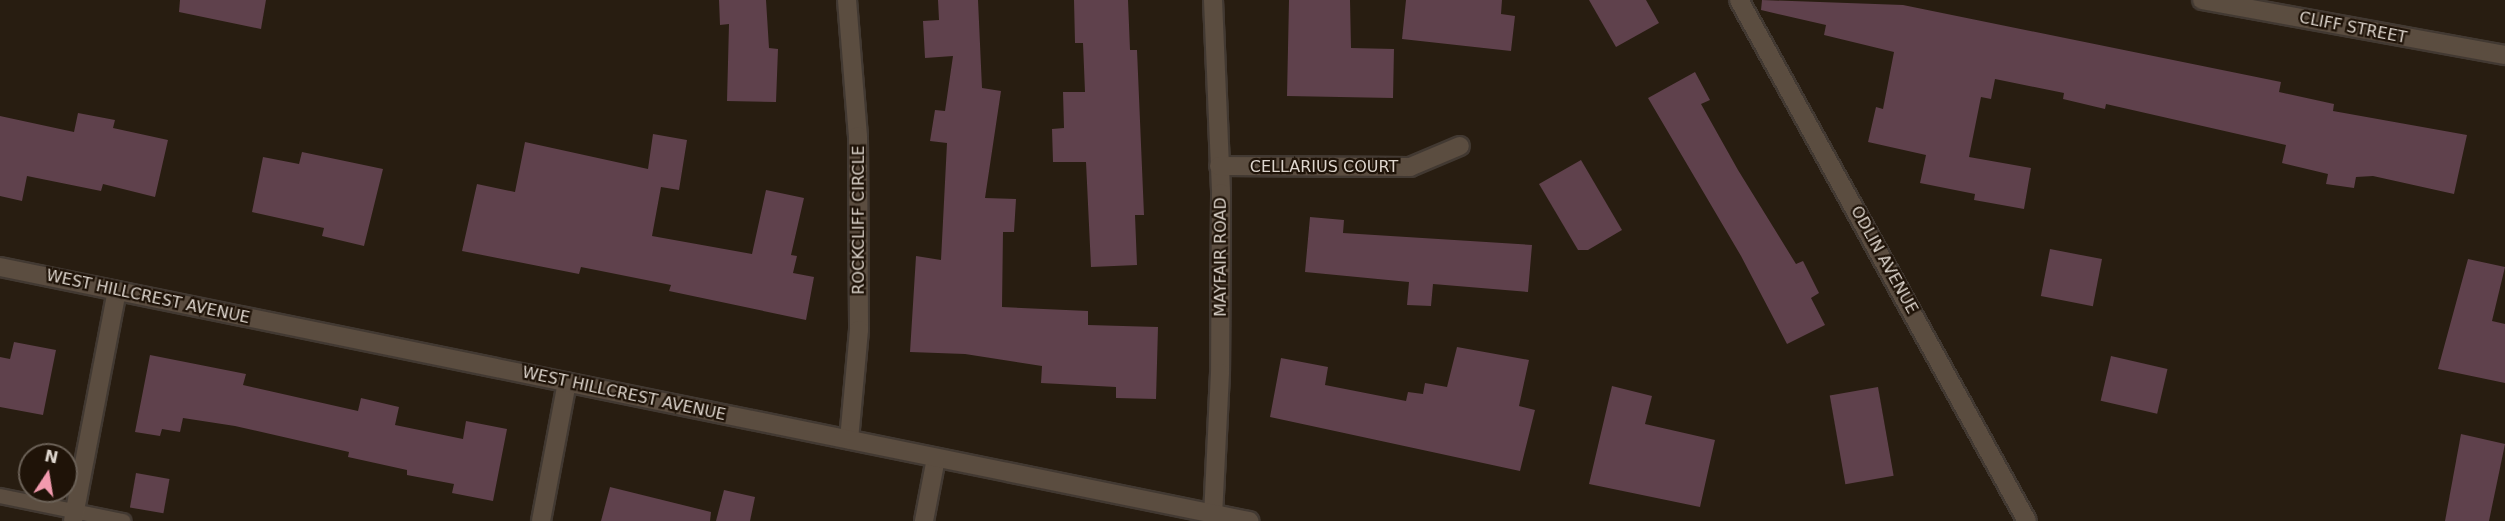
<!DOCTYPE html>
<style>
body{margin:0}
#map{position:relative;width:2505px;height:521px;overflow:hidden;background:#281d11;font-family:"DejaVu Sans",sans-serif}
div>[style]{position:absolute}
.building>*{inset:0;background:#5f414c;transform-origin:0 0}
.roads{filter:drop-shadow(2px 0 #423932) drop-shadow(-2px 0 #423932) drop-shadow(0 2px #423932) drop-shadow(0 -2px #423932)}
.lane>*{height:14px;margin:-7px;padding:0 7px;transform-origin:7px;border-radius:7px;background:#5b4d40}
.street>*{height:18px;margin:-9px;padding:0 9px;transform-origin:9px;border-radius:9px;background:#5b4d40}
.secondary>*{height:18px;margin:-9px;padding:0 9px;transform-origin:9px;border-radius:9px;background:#5b4d40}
span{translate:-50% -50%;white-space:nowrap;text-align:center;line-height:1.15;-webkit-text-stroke:4.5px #1f1308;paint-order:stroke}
.street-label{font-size:16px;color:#ded6ce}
.north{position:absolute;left:18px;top:443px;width:60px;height:60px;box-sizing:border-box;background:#1f1308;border:2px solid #6b6157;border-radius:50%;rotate:12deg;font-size:16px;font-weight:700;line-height:24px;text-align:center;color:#ded6ce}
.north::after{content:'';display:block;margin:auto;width:21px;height:27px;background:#f29aae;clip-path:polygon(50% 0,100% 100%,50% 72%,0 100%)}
</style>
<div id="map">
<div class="building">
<i style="clip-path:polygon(180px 0,266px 0,261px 29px,179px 12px)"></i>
<i style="clip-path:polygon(719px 0,766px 0,769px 48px,778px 49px,776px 102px,727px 101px,729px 24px,720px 25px)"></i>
<i style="clip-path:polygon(938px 0,978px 0,982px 88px,1001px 91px,985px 198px,1016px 199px,1014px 232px,1003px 232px,1002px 307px,1088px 311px,1088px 325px,1158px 327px,1156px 399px,1116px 398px,1116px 387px,1041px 383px,1042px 366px,965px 354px,910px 352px,916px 256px,941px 260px,947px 143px,930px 141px,935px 110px,945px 111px,953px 56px,925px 58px,923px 21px,939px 20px)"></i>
<i style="clip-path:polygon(1074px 0,1128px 0,1130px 50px,1137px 50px,1144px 215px,1135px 215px,1137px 265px,1091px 267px,1086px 162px,1053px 162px,1052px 129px,1064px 128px,1063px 92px,1085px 92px,1083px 43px,1075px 43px)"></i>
<i style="clip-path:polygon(1289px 0,1350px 0,1351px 48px,1394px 49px,1393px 98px,1287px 96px)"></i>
<i style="clip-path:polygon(1406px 0,1502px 0,1501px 14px,1515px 16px,1511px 51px,1402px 39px)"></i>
<i style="clip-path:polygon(1589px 0,1646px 0,1659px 23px,1616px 47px)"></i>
<i style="clip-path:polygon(1762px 0,1903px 5px,2281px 82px,2279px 92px,2334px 104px,2333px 111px,2467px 135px,2454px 194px,2373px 176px,2356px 177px,2354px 188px,2326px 184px,2328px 174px,2282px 163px,2286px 145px,2106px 104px,2105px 109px,2063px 99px,2064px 93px,1995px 79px,1991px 99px,1981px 97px,1969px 157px,2031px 168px,2024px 209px,1974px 200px,1975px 194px,1920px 183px,1926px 155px,1868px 142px,1876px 107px,1883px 109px,1894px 52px,1824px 35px,1826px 25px,1761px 10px)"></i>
<i style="clip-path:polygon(1695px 72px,1710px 100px,1701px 104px,1738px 170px,1796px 264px,1803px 261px,1819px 293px,1811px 298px,1825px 325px,1787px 344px,1741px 256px,1648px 98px)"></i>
<i style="clip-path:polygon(78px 113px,115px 120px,113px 128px,168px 140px,155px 197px,103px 184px,101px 191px,27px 176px,22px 201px,0 196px,0 116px,74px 132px)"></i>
<i style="clip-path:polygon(653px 134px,687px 140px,679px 190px,661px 187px,652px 236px,752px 254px,766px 190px,804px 198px,791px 255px,797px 256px,793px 273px,814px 277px,806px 320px,669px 291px,671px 285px,581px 267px,579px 274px,462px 251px,477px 184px,515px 192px,525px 142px,648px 169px)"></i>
<i style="clip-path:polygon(302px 152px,383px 169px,364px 246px,322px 236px,324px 228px,252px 212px,263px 157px,299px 164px)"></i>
<i style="clip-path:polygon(1581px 160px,1622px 230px,1588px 250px,1578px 250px,1539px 184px)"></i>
<i style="clip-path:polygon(1310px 217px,1344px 220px,1343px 233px,1532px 245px,1528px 292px,1433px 284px,1431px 306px,1407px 305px,1409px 282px,1305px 272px)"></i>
<i style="left:2050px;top:249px;width:53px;height:48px;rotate:11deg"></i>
<i style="clip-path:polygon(2468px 259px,2505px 267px,2492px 321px,2505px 324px,2505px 383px,2438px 369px)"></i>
<i style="clip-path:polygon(14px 342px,56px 350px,43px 415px,0 407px,0 357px,10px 359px)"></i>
<i style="clip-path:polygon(1457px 347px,1529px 360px,1519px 406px,1535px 410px,1520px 471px,1270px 417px,1281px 358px,1328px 367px,1325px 385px,1406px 401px,1408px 392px,1423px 394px,1425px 383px,1447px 387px)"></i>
<i style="clip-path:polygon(150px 355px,246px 374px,243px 385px,358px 411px,361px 398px,399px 407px,395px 425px,463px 439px,466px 421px,507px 429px,493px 501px,452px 493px,454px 484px,407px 475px,407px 470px,348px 457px,349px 452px,235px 426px,183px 418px,180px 432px,162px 429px,160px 436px,135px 432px)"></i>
<i style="left:2111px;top:356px;width:58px;height:46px;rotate:13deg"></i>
<i style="clip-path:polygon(1612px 386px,1652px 396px,1645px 424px,1715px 440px,1700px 507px,1589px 484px)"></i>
<i style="left:1878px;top:387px;width:90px;height:49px;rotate:80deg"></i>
<i style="clip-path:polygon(2461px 434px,2505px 444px,2489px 521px,2445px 521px)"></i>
<i style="left:136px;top:473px;width:34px;height:35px;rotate:10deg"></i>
<i style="clip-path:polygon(610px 487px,711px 512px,710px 521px,601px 521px)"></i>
<i style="clip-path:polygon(724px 490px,755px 497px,750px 521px,716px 521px)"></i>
</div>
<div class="roads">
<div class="lane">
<i style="left:0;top:496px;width:126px;rotate:11.5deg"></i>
</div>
<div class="street">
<i style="left:847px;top:0;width:136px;rotate:85.4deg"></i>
<i style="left:858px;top:136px;width:194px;rotate:89.7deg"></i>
<i style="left:859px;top:330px;width:110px;rotate:95.2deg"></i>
<i style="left:1213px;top:0;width:193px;rotate:87.6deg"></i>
<i style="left:1221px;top:193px;width:180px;rotate:90.3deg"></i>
<i style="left:1220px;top:373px;width:141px;rotate:92.8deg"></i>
<i style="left:1739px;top:0;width:595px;rotate:61.07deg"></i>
<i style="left:2202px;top:0;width:308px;rotate:10.3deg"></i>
<i style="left:1219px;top:166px;width:191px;rotate:0.3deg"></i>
<i style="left:1410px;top:167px;width:54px;rotate:-22.8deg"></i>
<i style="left:73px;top:521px;width:234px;rotate:-79.2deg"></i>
<i style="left:541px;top:521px;width:141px;rotate:-79.4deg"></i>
<i style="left:924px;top:521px;width:64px;rotate:-79.2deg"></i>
</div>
<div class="secondary">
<i style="left:0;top:267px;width:1275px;rotate:11.5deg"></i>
</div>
</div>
<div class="street-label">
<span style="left:2353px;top:28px;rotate:11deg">CLIFF STREET</span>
<span style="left:1324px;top:167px">CELLARIUS COURT</span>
<span style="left:859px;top:220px;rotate:-90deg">ROCKCLIFF CIRCLE</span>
<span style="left:1221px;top:257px;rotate:-90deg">MAYFAIR ROAD</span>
<span style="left:1884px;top:260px;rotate:61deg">ODLIN AVENUE</span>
<span style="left:148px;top:297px;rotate:12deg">WEST HILLCREST AVENUE</span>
<span style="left:624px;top:394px;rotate:12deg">WEST HILLCREST AVENUE</span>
</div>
<div class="north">N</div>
</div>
